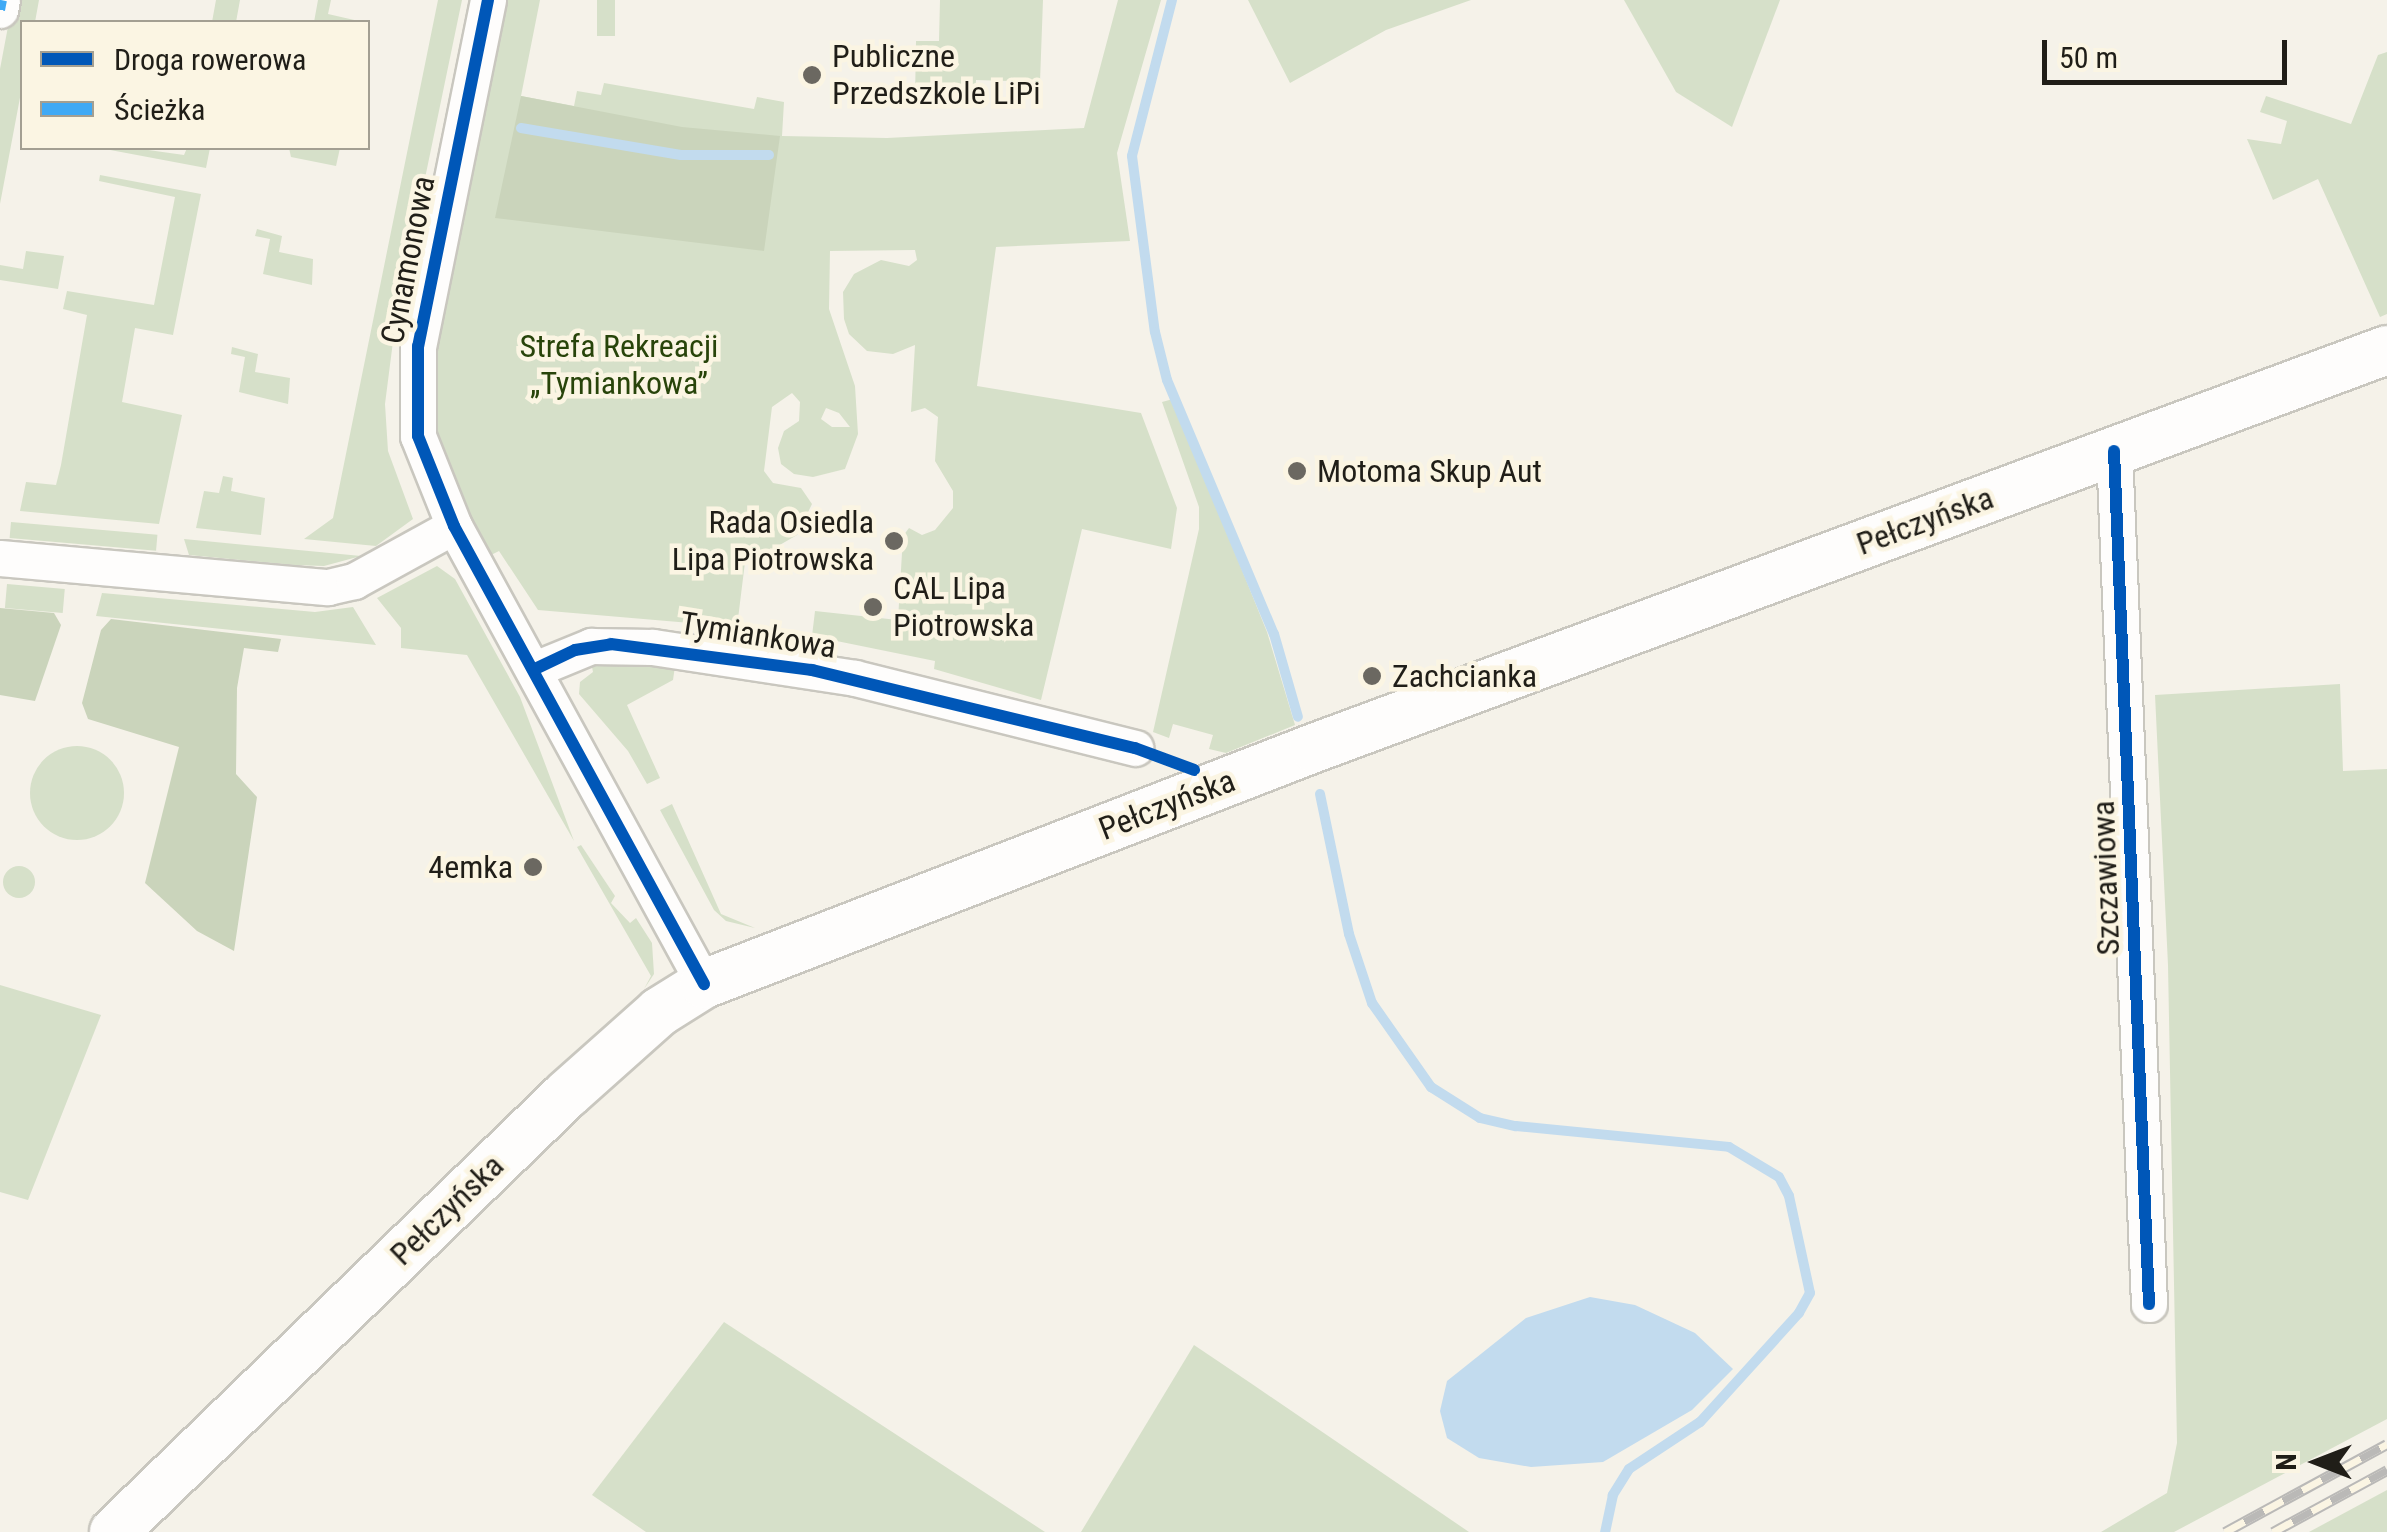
<!DOCTYPE html>
<meta charset="utf-8">
<style>
body{margin:0}
#map{position:relative;width:2387px;height:1532px;overflow:hidden;background:#f5f2e9;font-family:"Roboto Condensed",sans-serif}
div>[style]{position:absolute}
.green>*{inset:0;background:#d6e0c9;transform-origin:0 0}
.round{border-radius:50%}
.forest>*{inset:0;background:#cad4bb}
.water>*{inset:0;background:#c2dbee}
.stream>*{height:10px;margin:-5px;padding:0 5px;transform-origin:5px;border-radius:5px;background:#c2dbee}
.roads{filter:drop-shadow(2px 0 #c9c7bf) drop-shadow(-2px 0 #c9c7bf) drop-shadow(0 2px #c9c7bf) drop-shadow(0 -2px #c9c7bf)}
.street>*{height:35px;margin:-17.5px;padding:0 17.5px;transform-origin:17.5px;border-radius:17.5px;background:#fefdfc}
.secondary>*{height:48px;margin:-24px;padding:0 24px;transform-origin:24px;border-radius:24px;background:#fefdfc}
.rail>*{height:11px;margin-top:-5.5px;transform-origin:0;background:repeating-linear-gradient(90deg,#fbf5e3 0 22px,#bab9b7 0 44px);box-sizing:border-box;border-block:2px solid #bab9b7}
.quiet>*{height:10px;margin-top:-5px;transform-origin:0;background:repeating-linear-gradient(90deg,#3fa9f5 0 20px,transparent 0 30px)}
.cycleway>*{height:12px;margin:-6px;padding:0 6px;transform-origin:6px;border-radius:6px;background:#0057b8}
.dots>*{width:28px;height:28px;translate:-50% -50%;box-sizing:border-box;border:5px solid #fbf5e3;border-radius:50%}
span{translate:-50% -50%;white-space:nowrap;text-align:center;line-height:1.15;-webkit-text-stroke:9px #fbf5e3;paint-order:stroke}
.poi-label{font-size:32px;color:#201e18}
.left{translate:0 -50%;text-align:left}
.right{translate:-100% -50%;text-align:right}
.street-label{font-size:32px;color:#201e18}
.park-label{font-size:32px;color:#28440a}
.legend{position:absolute;left:20px;top:20px;width:350px;height:130px;box-sizing:border-box;background:#fbf5e3;border:2px solid #a39f92;margin:0;padding:12px 18px;list-style:none;font-size:30px;color:#201e18}
.legend li{display:flex;align-items:center;gap:20px;height:50px}
.legend b{width:50px;border:2px solid #a39f92}
.north{position:absolute;left:2267px;top:1412px;width:100px;height:100px;-webkit-text-stroke:8px #fbf5e3;paint-order:stroke;rotate:270deg;font-size:28px;font-weight:700;line-height:40px;text-align:center;color:#201e18}
.north::after{content:'';display:block;margin:auto;width:35px;height:45px;background:#201e18;clip-path:polygon(50% 0,100% 100%,50% 72%,0 100%)}
.scale{position:absolute;left:2042px;top:40px;width:245px;height:45px;box-sizing:border-box;border:5px solid #201e18;border-top:0;padding-left:12px;font-size:30px;line-height:35px;white-space:nowrap;color:#201e18;-webkit-text-stroke:8px #fbf5e3;paint-order:stroke}
</style>
<div id="map">
<div class="green">
<i style="clip-path:polygon(13px 0,39px 0,35px 22px,22px 22px,22px 87px,0 204px,0 69px)"></i>
<i style="clip-path:polygon(216px 0,240px 0,236px 22px,212px 22px)"></i>
<i style="clip-path:polygon(318px 0,331px 0,328px 14px,363px 22px,314px 22px)"></i>
<i style="clip-path:polygon(438px 0,462px 0,396px 318px,385px 404px,388px 451px,413px 519px,376px 546px,304px 539px,333px 518px)"></i>
<i style="clip-path:polygon(evenodd,503px 0,540px 0,521px 96px,574px 106px,577px 91px,601px 95px,604px 83px,754px 109px,757px 97px,784px 102px,782px 136px,887px 138px,1084px 128px,1118px 0,1161px 0,1117px 153px,1130px 241px,996px 247px,977px 386px,1141px 413px,1177px 508px,1171px 549px,1082px 529px,1041px 700px,934px 669px,935px 661px,812px 636px,815px 611px,898px 620px,903px 536px,909px 528px,922px 535px,935px 530px,953px 508px,953px 491px,935px 461px,938px 417px,925px 408px,911px 412px,915px 345px,893px 354px,867px 351px,849px 334px,844px 319px,843px 292px,854px 274px,881px 260px,909px 266px,917px 260px,915px 250px,830px 251px,829px 309px,855px 386px,858px 434px,845px 469px,813px 477px,794px 474px,781px 464px,778px 448px,784px 431px,799px 421px,800px 402px,792px 393px,772px 407px,764px 471px,773px 483px,801px 488px,812px 504px,797px 535px,778px 546px,773px 562px,746px 554px,737px 627px,538px 610px,499px 551px,489px 556px,438px 443px,434px 356px,503px 0,826px 408px,839px 413px,850px 427px,832px 427px,821px 419px,826px 408px)"></i>
<i style="left:597px;top:0;width:18px;height:36px"></i>
<i style="clip-path:polygon(940px 0,1043px 0,1040px 82px,976px 80px,975px 101px,915px 99px,916px 41px,939px 41px)"></i>
<i style="clip-path:polygon(1248px 0,1471px 0,1386px 30px,1290px 83px)"></i>
<i style="clip-path:polygon(1624px 0,1780px 0,1732px 127px,1676px 92px)"></i>
<i style="clip-path:polygon(2387px 52px,2387px 314px,2380px 317px,2318px 179px,2273px 200px,2247px 139px,2281px 144px,2287px 121px,2260px 112px,2266px 96px,2351px 124px,2378px 55px)"></i>
<i style="clip-path:polygon(134px 148px,184px 155px,187px 148px,210px 148px,206px 168px,105px 149px)"></i>
<i style="clip-path:polygon(289px 148px,340px 148px,336px 166px,291px 157px)"></i>
<i style="clip-path:polygon(100px 175px,201px 194px,173px 335px,135px 328px,122px 402px,182px 415px,159px 524px,20px 511px,26px 482px,56px 485px,61px 465px,87px 315px,63px 309px,67px 291px,154px 305px,175px 197px,99px 181px)"></i>
<i style="clip-path:polygon(257px 229px,282px 236px,279px 252px,313px 259px,312px 285px,263px 274px,270px 239px,255px 236px)"></i>
<i style="clip-path:polygon(26px 251px,64px 256px,58px 289px,0 280px,0 265px,23px 269px)"></i>
<i style="clip-path:polygon(232px 347px,258px 354px,255px 372px,290px 378px,288px 404px,239px 392px,245px 357px,231px 354px)"></i>
<i style="clip-path:polygon(1173px 399px,1267px 632px,1295px 725px,1226px 753px,1209px 749px,1213px 735px,1173px 724px,1169px 738px,1153px 732px,1199px 529px,1199px 507px,1162px 402px)"></i>
<i style="clip-path:polygon(223px 476px,233px 478px,231px 491px,265px 498px,261px 535px,196px 528px,204px 491px,219px 493px)"></i>
<i style="left:11px;top:522px;width:147px;height:16px;rotate:5deg"></i>
<i style="clip-path:polygon(184px 539px,361px 556px,324px 566px,294px 565px,189px 555px)"></i>
<i style="clip-path:polygon(437px 566px,455px 579px,520px 697px,574px 841px,467px 655px,401px 648px,401px 628px,377px 598px)"></i>
<i style="left:7px;top:584px;width:58px;height:24px;rotate:5deg"></i>
<i style="clip-path:polygon(102px 593px,315px 612px,353px 607px,376px 645px,96px 616px)"></i>
<i style="clip-path:polygon(603px 660px,675px 666px,673px 680px,627px 705px,660px 778px,647px 784px,628px 751px,579px 694px,580px 682px,593px 672px,591px 662px)"></i>
<i style="clip-path:polygon(2340px 684px,2343px 771px,2387px 769px,2387px 1419px,2174px 1532px,2101px 1532px,2167px 1493px,2177px 1443px,2168px 965px,2155px 695px)"></i>
<i class="round" style="left:30px;top:746px;width:94px;height:94px"></i>
<i style="clip-path:polygon(672px 804px,721px 914px,755px 928px,726px 921px,714px 910px,660px 810px)"></i>
<i style="clip-path:polygon(581px 845px,615px 896px,611px 903px,630px 923px,636px 918px,652px 943px,654px 974px,644px 989px,651px 976px,577px 847px)"></i>
<i class="round" style="left:3px;top:866px;width:32px;height:32px"></i>
<i style="clip-path:polygon(0 985px,101px 1015px,28px 1200px,0 1192px)"></i>
<i style="clip-path:polygon(724px 1322px,1045px 1532px,646px 1532px,592px 1495px)"></i>
<i style="clip-path:polygon(1194px 1345px,1252px 1384px,1469px 1532px,1081px 1532px)"></i>
<i style="clip-path:polygon(2387px 1490px,2387px 1532px,2309px 1532px)"></i>
</div>
<div class="forest">
<i style="clip-path:polygon(521px 96px,682px 127px,780px 136px,764px 251px,495px 218px)"></i>
<i style="clip-path:polygon(0 608px,54px 613px,61px 625px,35px 701px,0 695px)"></i>
<i style="clip-path:polygon(111px 619px,281px 639px,278px 652px,244px 648px,237px 688px,236px 774px,257px 797px,234px 951px,197px 931px,145px 883px,179px 747px,88px 719px,82px 703px,101px 630px)"></i>
</div>
<div class="water">
<i style="clip-path:polygon(1590px 1297px,1635px 1305px,1695px 1333px,1733px 1369px,1692px 1410px,1603px 1462px,1531px 1467px,1479px 1458px,1447px 1438px,1440px 1411px,1447px 1381px,1526px 1318px)"></i>
</div>
<div class="stream">
<i style="left:1172px;top:0;width:161px;rotate:104.4deg"></i>
<i style="left:1132px;top:156px;width:177px;rotate:82.6deg"></i>
<i style="left:1155px;top:332px;width:49px;rotate:76deg"></i>
<i style="left:1167px;top:380px;width:276px;rotate:67.2deg"></i>
<i style="left:1274px;top:634px;width:86px;rotate:73.9deg"></i>
<i style="left:521px;top:128px;width:162px;rotate:9.6deg"></i>
<i style="left:681px;top:155px;width:88px"></i>
<i style="left:1320px;top:794px;width:143px;rotate:78.3deg"></i>
<i style="left:1349px;top:934px;width:73px;rotate:71.6deg"></i>
<i style="left:1372px;top:1003px;width:103px;rotate:54.9deg"></i>
<i style="left:1431px;top:1087px;width:58px;rotate:32.3deg"></i>
<i style="left:1480px;top:1118px;width:37px;rotate:13deg"></i>
<i style="left:1516px;top:1126px;width:214px;rotate:5.6deg"></i>
<i style="left:1729px;top:1147px;width:58px;rotate:31deg"></i>
<i style="left:1779px;top:1177px;width:21px;rotate:62deg"></i>
<i style="left:1789px;top:1196px;width:99px;rotate:77.8deg"></i>
<i style="left:1810px;top:1293px;width:23px;rotate:119deg"></i>
<i style="left:1799px;top:1313px;width:147px;rotate:132.2deg"></i>
<i style="left:1700px;top:1422px;width:85px;rotate:146.5deg"></i>
<i style="left:1629px;top:1469px;width:31px;rotate:122deg"></i>
<i style="left:1613px;top:1495px;width:38px;rotate:102deg"></i>
</div>
<div class="roads">
<div class="street">
<i style="left:488px;top:0;width:353px;rotate:101.4deg"></i>
<i style="left:418px;top:346px;width:90px;rotate:90deg"></i>
<i style="left:418px;top:436px;width:97px;rotate:68.2deg"></i>
<i style="left:454px;top:526px;width:522px;rotate:61.37deg"></i>
<i style="left:0;top:10px;width:10px;rotate:-79deg"></i>
<i style="left:2114px;top:451px;width:854px;rotate:87.65deg"></i>
<i style="left:0;top:558px;width:329px;rotate:5.1deg"></i>
<i style="left:328px;top:587px;width:27px;rotate:-13deg"></i>
<i style="left:354px;top:581px;width:114px;rotate:-28.8deg"></i>
<i style="left:535px;top:669px;width:61px;rotate:-22.3deg"></i>
<i style="left:591px;top:646px;width:62px;rotate:0.9deg"></i>
<i style="left:653px;top:647px;width:204px;rotate:8.7deg"></i>
<i style="left:855px;top:678px;width:289px;rotate:14deg"></i>
</div>
<div class="secondary">
<i style="left:114px;top:1532px;width:629px;rotate:-44.03deg"></i>
<i style="left:566px;top:1095px;width:125px;rotate:-41.7deg"></i>
<i style="left:659px;top:1012px;width:53px;rotate:-31.9deg"></i>
<i style="left:704px;top:984px;width:654px;rotate:-21.15deg"></i>
<i style="left:1314px;top:748px;width:1144px;rotate:-20.35deg"></i>
</div>
</div>
<div class="rail">
<i style="left:2225px;top:1532px;width:184px;rotate:-28.5deg"></i>
<i style="left:2273px;top:1532px;width:130px;rotate:-28.5deg"></i>
</div>
<div class="quiet">
<i style="left:0;top:10px;width:10px;rotate:-79deg"></i>
</div>
<div class="cycleway">
<i style="left:488px;top:0;width:353px;rotate:101.4deg"></i>
<i style="left:418px;top:346px;width:90px;rotate:90deg"></i>
<i style="left:418px;top:436px;width:97px;rotate:68.2deg"></i>
<i style="left:454px;top:526px;width:522px;rotate:61.37deg"></i>
<i style="left:2114px;top:451px;width:854px;rotate:87.65deg"></i>
<i style="left:535px;top:669px;width:44px;rotate:-25.4deg"></i>
<i style="left:575px;top:650px;width:36px;rotate:-9deg"></i>
<i style="left:611px;top:644px;width:203px;rotate:7.4deg"></i>
<i style="left:812px;top:670px;width:332px;rotate:13.6deg"></i>
<i style="left:1135px;top:748px;width:63px;rotate:20.4deg"></i>
</div>
<div class="dots">
<i style="left:812px;top:75px;background:#6b6861"></i>
<i style="left:1297px;top:471px;background:#6b6861"></i>
<i style="left:894px;top:541px;background:#6b6861"></i>
<i style="left:873px;top:607px;background:#6b6861"></i>
<i style="left:1372px;top:676px;background:#6b6861"></i>
<i style="left:533px;top:867px;background:#6b6861"></i>
</div>
<div class="poi-label">
<span class="left" style="left:832px;top:75px">Publiczne<br>Przedszkole LiPi</span>
<span class="left" style="left:1317px;top:471px">Motoma Skup Aut</span>
<span class="right" style="left:874px;top:541px">Rada Osiedla<br>Lipa Piotrowska</span>
<span class="left" style="left:893px;top:607px">CAL Lipa<br>Piotrowska</span>
<span class="left" style="left:1392px;top:676px">Zachcianka</span>
<span class="right" style="left:513px;top:867px">4emka</span>
</div>
<div class="street-label">
<span style="left:408px;top:260px;rotate:-79deg">Cynamonowa</span>
<span style="left:1925px;top:521px;rotate:-20deg">Pełczyńska</span>
<span style="left:758px;top:635px;rotate:9deg">Tymiankowa</span>
<span style="left:1167px;top:805px;rotate:-21deg">Pełczyńska</span>
<span style="left:2106px;top:878px;rotate:-92deg">Szczawiowa</span>
<span style="left:447px;top:1210px;rotate:-44deg">Pełczyńska</span>
</div>
<div class="park-label">
<span style="left:619px;top:365px">Strefa Rekreacji<br>„Tymiankowa”</span>
</div>
<ul class="legend">
<li><b style="height:12px;background:#0057b8"></b>Droga rowerowa</li>
<li><b style="height:12px;background:#3fa9f5"></b>Ścieżka</li>
</ul>
<div class="north">N</div>
<div class="scale">50 m</div>
</div>
